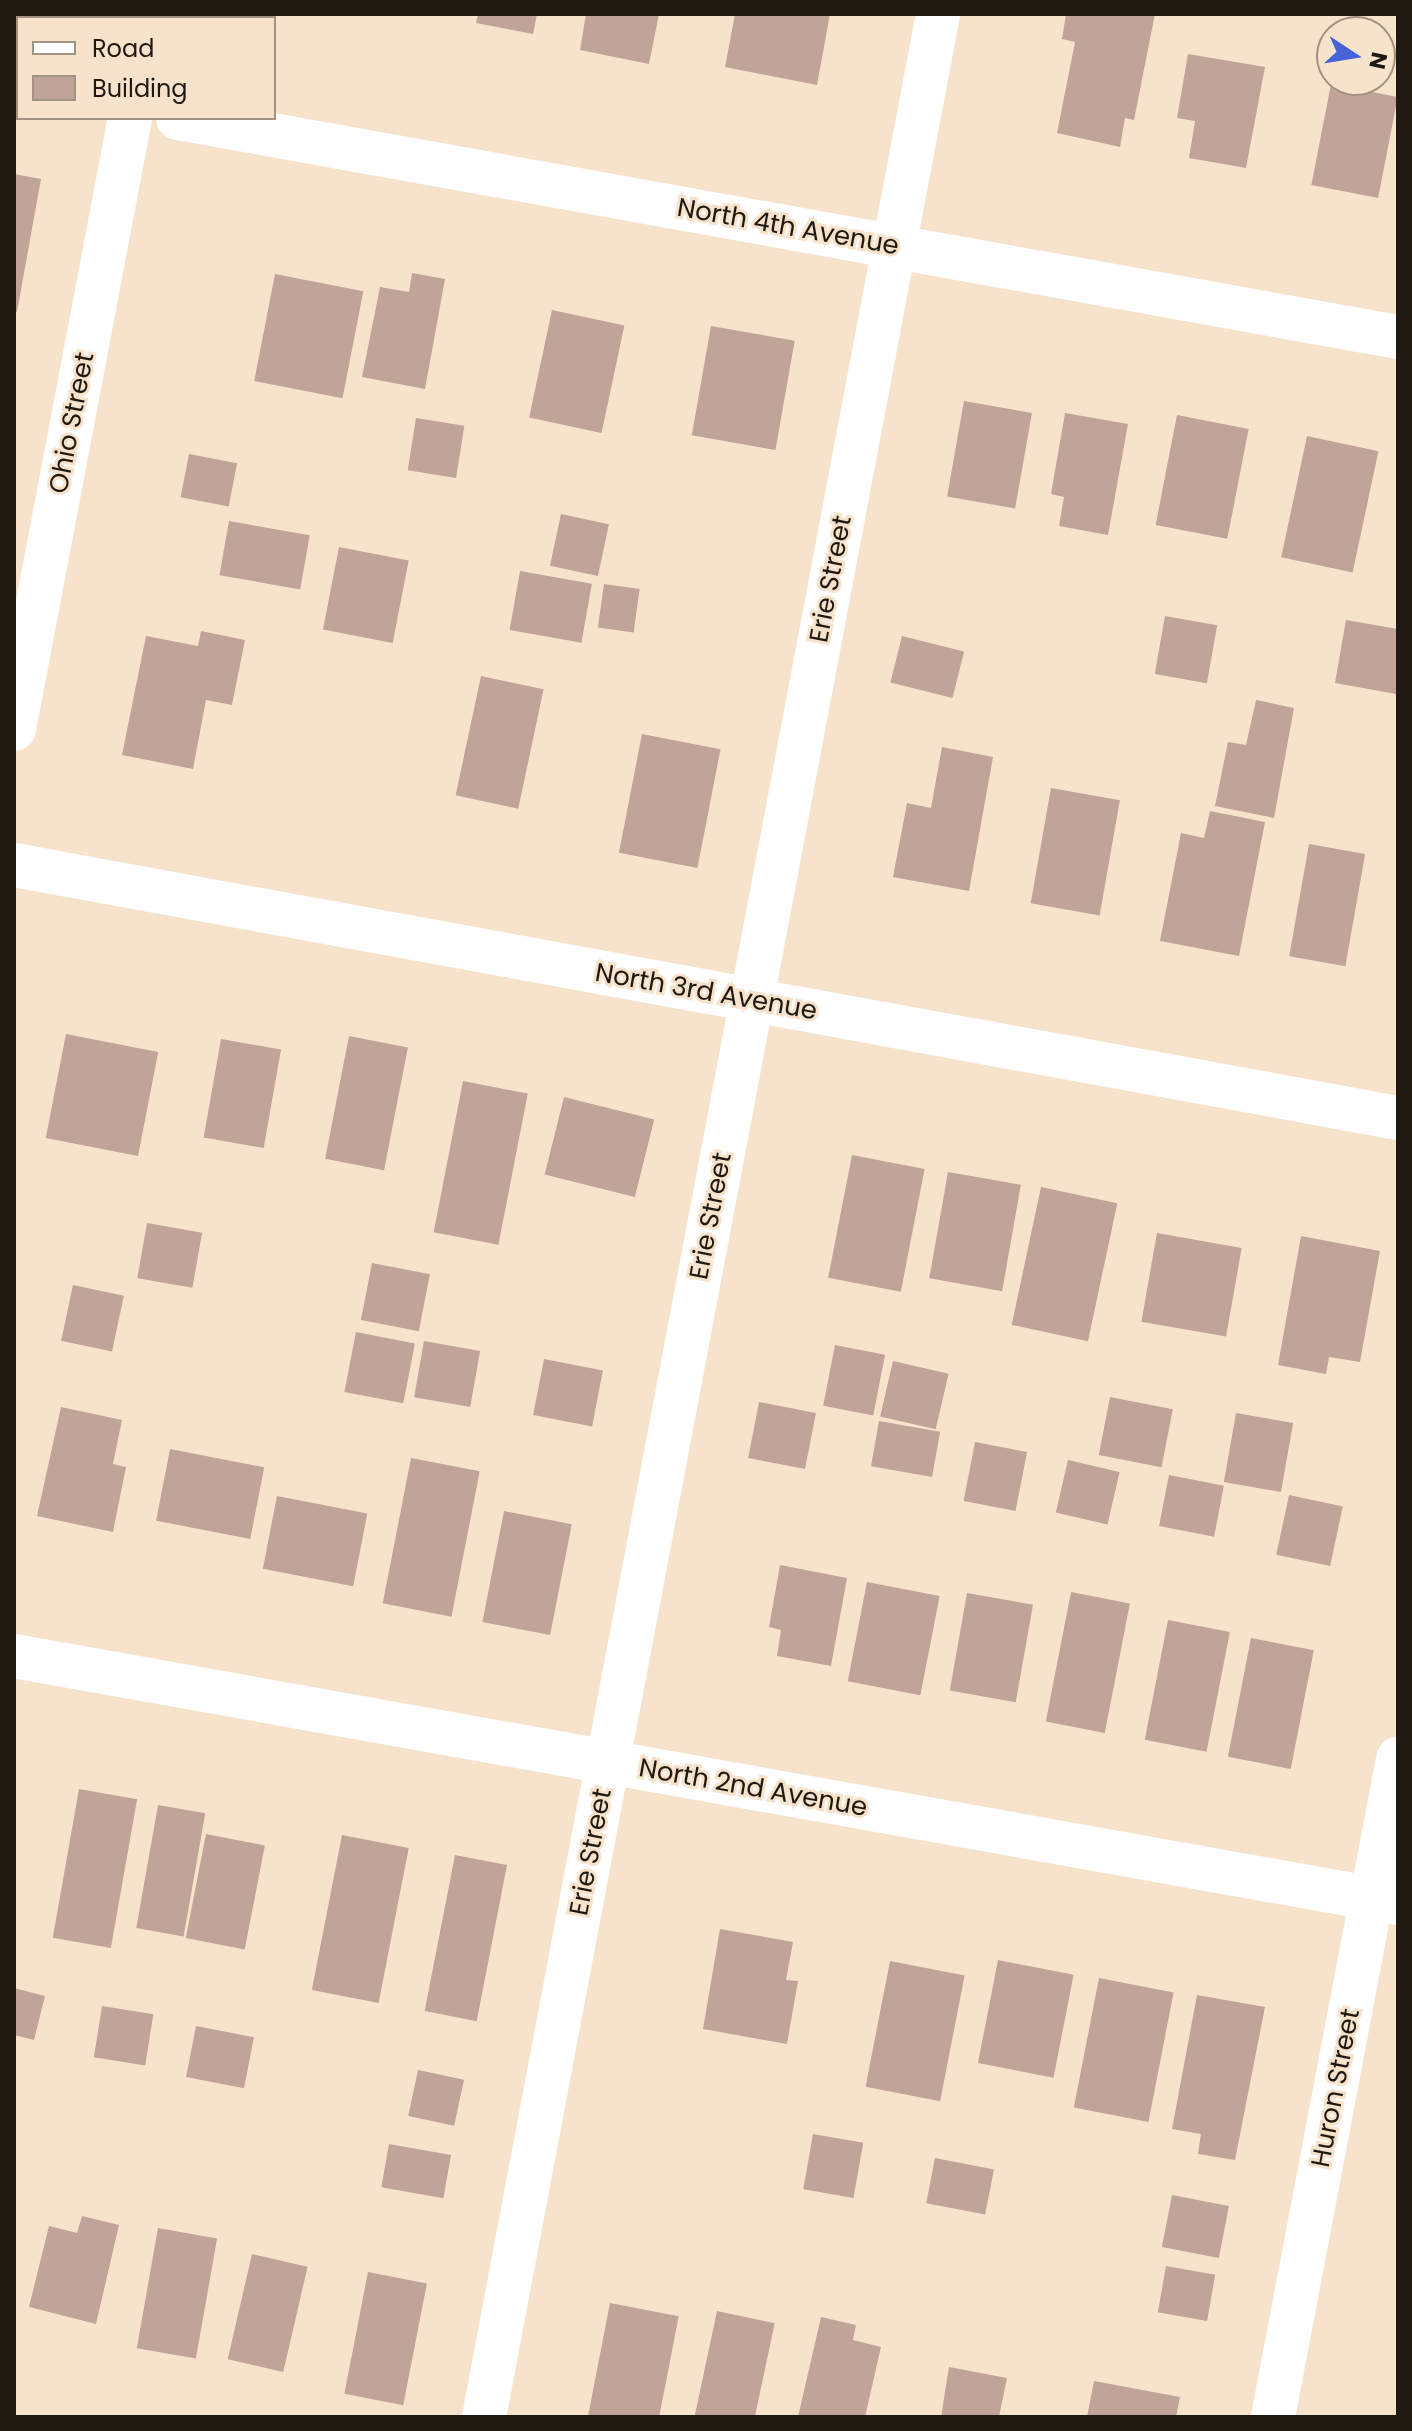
<!DOCTYPE html>
<style>
body{margin:0}
#map{position:relative;width:1412px;height:2431px;overflow:hidden;background:#f7e3cc;font-family:Poppins,sans-serif}
div>[style]{position:absolute}
.building>*{inset:0;background:#c0a399;transform-origin:0 0}
.street>*{height:44px;margin:-22px;padding:0 22px;transform-origin:22px;border-radius:22px;background:#fff}
span{translate:-50% -50%;white-space:nowrap;text-align:center;line-height:1.15;-webkit-text-stroke:6px #f7e3cc;paint-order:stroke}
.street-label{font-size:26px;color:#201911}
.frame{position:absolute;inset:0;border:16px solid #201911;pointer-events:none}
.legend{position:absolute;left:16px;top:16px;width:260px;height:104px;box-sizing:border-box;background:#f7e3cc;border:2px solid #a19281;margin:0;padding:10px 14px;list-style:none;font-size:24px;color:#201911}
.legend li{display:flex;align-items:center;gap:16px;height:40px}
.legend b{width:40px;border:2px solid #a19281}
.north{position:absolute;left:1316px;top:16px;width:80px;height:80px;box-sizing:border-box;background:#f7e3cc;border:2px solid #a19281;border-radius:50%;rotate:102deg;font-size:22px;font-weight:700;line-height:32px;text-align:center;color:#201911}
.north::after{content:'';display:block;margin:auto;width:28px;height:36px;background:#4663d7;clip-path:polygon(50% 0,100% 100%,50% 72%,0 100%)}
</style>
<div id="map">
<div class="building">
<i style="clip-path:polygon(478px 14px,537px 14px,533px 34px,476px 23px)"></i>
<i style="clip-path:polygon(586px 14px,659px 14px,649px 64px,580px 50px)"></i>
<i style="clip-path:polygon(735px 14px,830px 14px,817px 85px,725px 67px)"></i>
<i style="clip-path:polygon(1066px 14px,1155px 14px,1134px 120px,1125px 118px,1120px 147px,1057px 133px,1075px 42px,1062px 39px)"></i>
<i style="clip-path:polygon(1188px 54px,1265px 67px,1246px 168px,1189px 158px,1195px 121px,1177px 118px)"></i>
<i style="left:1331px;top:84px;width:68px;height:103px;rotate:11deg"></i>
<i style="clip-path:polygon(14px 174px,41px 179px,17px 312px,14px 311px)"></i>
<i style="clip-path:polygon(412px 273px,445px 279px,425px 389px,362px 377px,380px 287px,409px 292px)"></i>
<i style="left:275px;top:274px;width:90px;height:109px;rotate:11deg"></i>
<i style="left:552px;top:310px;width:74px;height:110px;rotate:12deg"></i>
<i style="left:711px;top:326px;width:85px;height:111px;rotate:10deg"></i>
<i style="left:964px;top:401px;width:69px;height:97px;rotate:10deg"></i>
<i style="clip-path:polygon(1065px 413px,1128px 424px,1108px 535px,1059px 526px,1064px 497px,1051px 494px)"></i>
<i style="left:1177px;top:415px;width:73px;height:112px;rotate:11deg"></i>
<i style="left:416px;top:418px;width:49px;height:53px;rotate:9deg"></i>
<i style="left:1307px;top:436px;width:73px;height:124px;rotate:12deg"></i>
<i style="left:189px;top:454px;width:49px;height:44px;rotate:11deg"></i>
<i style="left:561px;top:514px;width:49px;height:53px;rotate:12deg"></i>
<i style="left:229px;top:521px;width:82px;height:55px;rotate:10deg"></i>
<i style="left:339px;top:547px;width:71px;height:84px;rotate:11deg"></i>
<i style="left:520px;top:571px;width:73px;height:60px;rotate:10deg"></i>
<i style="left:604px;top:584px;width:36px;height:44px;rotate:8deg"></i>
<i style="left:1165px;top:616px;width:53px;height:59px;rotate:10deg"></i>
<i style="clip-path:polygon(1346px 620px,1398px 629px,1396px 694px,1335px 683px)"></i>
<i style="clip-path:polygon(201px 631px,245px 640px,232px 705px,206px 700px,193px 769px,122px 755px,146px 636px,198px 646px)"></i>
<i style="left:902px;top:636px;width:64px;height:48px;rotate:14deg"></i>
<i style="left:481px;top:676px;width:64px;height:122px;rotate:12deg"></i>
<i style="clip-path:polygon(1256px 700px,1294px 708px,1274px 818px,1215px 806px,1228px 742px,1246px 745px)"></i>
<i style="left:642px;top:734px;width:80px;height:121px;rotate:11deg"></i>
<i style="clip-path:polygon(942px 747px,993px 757px,969px 891px,893px 877px,907px 803px,931px 808px)"></i>
<i style="left:1051px;top:788px;width:70px;height:117px;rotate:10deg"></i>
<i style="clip-path:polygon(1210px 811px,1265px 822px,1239px 956px,1160px 941px,1181px 833px,1204px 838px)"></i>
<i style="left:1309px;top:844px;width:57px;height:114px;rotate:10deg"></i>
<i style="left:66px;top:1034px;width:94px;height:106px;rotate:11deg"></i>
<i style="left:349px;top:1036px;width:60px;height:125px;rotate:11deg"></i>
<i style="left:221px;top:1039px;width:61px;height:100px;rotate:10deg"></i>
<i style="left:463px;top:1081px;width:66px;height:154px;rotate:11deg"></i>
<i style="left:564px;top:1097px;width:93px;height:80px;rotate:14deg"></i>
<i style="left:852px;top:1155px;width:74px;height:125px;rotate:11deg"></i>
<i style="left:948px;top:1172px;width:74px;height:108px;rotate:10deg"></i>
<i style="left:1041px;top:1187px;width:78px;height:141px;rotate:12deg"></i>
<i style="left:147px;top:1223px;width:56px;height:56px;rotate:10deg"></i>
<i style="left:1157px;top:1233px;width:86px;height:90px;rotate:10deg"></i>
<i style="clip-path:polygon(1301px 1236px,1380px 1251px,1360px 1362px,1329px 1357px,1326px 1374px,1278px 1365px)"></i>
<i style="left:372px;top:1263px;width:59px;height:58px;rotate:11deg"></i>
<i style="left:73px;top:1285px;width:52px;height:57px;rotate:12deg"></i>
<i style="left:356px;top:1332px;width:60px;height:61px;rotate:11deg"></i>
<i style="left:424px;top:1341px;width:57px;height:57px;rotate:10deg"></i>
<i style="left:835px;top:1345px;width:51px;height:62px;rotate:11deg"></i>
<i style="left:544px;top:1359px;width:60px;height:57px;rotate:11deg"></i>
<i style="left:893px;top:1361px;width:57px;height:57px;rotate:13deg"></i>
<i style="left:1110px;top:1397px;width:64px;height:59px;rotate:11deg"></i>
<i style="left:759px;top:1402px;width:58px;height:57px;rotate:11deg"></i>
<i style="clip-path:polygon(61px 1407px,122px 1420px,113px 1464px,126px 1467px,113px 1532px,37px 1516px)"></i>
<i style="left:1236px;top:1413px;width:58px;height:70px;rotate:10deg"></i>
<i style="left:879px;top:1421px;width:62px;height:46px;rotate:10deg"></i>
<i style="left:975px;top:1442px;width:53px;height:60px;rotate:11deg"></i>
<i style="left:170px;top:1449px;width:96px;height:73px;rotate:11deg"></i>
<i style="left:411px;top:1458px;width:70px;height:148px;rotate:11deg"></i>
<i style="left:1068px;top:1460px;width:53px;height:54px;rotate:13deg"></i>
<i style="left:1169px;top:1475px;width:56px;height:52px;rotate:11deg"></i>
<i style="left:1289px;top:1495px;width:55px;height:61px;rotate:12deg"></i>
<i style="left:277px;top:1496px;width:92px;height:74px;rotate:11deg"></i>
<i style="left:504px;top:1511px;width:69px;height:113px;rotate:11deg"></i>
<i style="clip-path:polygon(780px 1565px,847px 1578px,831px 1666px,777px 1656px,781px 1630px,769px 1627px)"></i>
<i style="left:867px;top:1582px;width:74px;height:101px;rotate:11deg"></i>
<i style="left:1071px;top:1592px;width:60px;height:132px;rotate:11deg"></i>
<i style="left:967px;top:1593px;width:67px;height:99px;rotate:10deg"></i>
<i style="left:1168px;top:1620px;width:63px;height:122px;rotate:11deg"></i>
<i style="left:1251px;top:1638px;width:64px;height:121px;rotate:11deg"></i>
<i style="left:79px;top:1789px;width:59px;height:151px;rotate:10deg"></i>
<i style="left:158px;top:1805px;width:48px;height:125px;rotate:10deg"></i>
<i style="left:206px;top:1834px;width:60px;height:106px;rotate:11deg"></i>
<i style="left:342px;top:1835px;width:68px;height:158px;rotate:11deg"></i>
<i style="left:455px;top:1855px;width:53px;height:159px;rotate:11deg"></i>
<i style="clip-path:polygon(720px 1929px,793px 1942px,786px 1980px,798px 1981px,787px 2044px,703px 2029px)"></i>
<i style="left:998px;top:1960px;width:77px;height:105px;rotate:11deg"></i>
<i style="left:890px;top:1961px;width:76px;height:128px;rotate:11deg"></i>
<i style="left:1099px;top:1978px;width:76px;height:132px;rotate:11deg"></i>
<i style="clip-path:polygon(14px 1988px,45px 1996px,34px 2040px,14px 2035px)"></i>
<i style="clip-path:polygon(1197px 1995px,1265px 2007px,1235px 2160px,1198px 2154px,1201px 2134px,1172px 2129px)"></i>
<i style="left:102px;top:2006px;width:52px;height:52px;rotate:9deg"></i>
<i style="left:196px;top:2026px;width:59px;height:52px;rotate:11deg"></i>
<i style="left:418px;top:2070px;width:47px;height:47px;rotate:12deg"></i>
<i style="left:813px;top:2134px;width:51px;height:56px;rotate:10deg"></i>
<i style="left:389px;top:2144px;width:63px;height:44px;rotate:10deg"></i>
<i style="left:935px;top:2158px;width:60px;height:46px;rotate:11deg"></i>
<i style="left:1172px;top:2195px;width:58px;height:53px;rotate:11deg"></i>
<i style="clip-path:polygon(82px 2216px,119px 2225px,96px 2324px,29px 2307px,49px 2226px,77px 2233px)"></i>
<i style="left:158px;top:2228px;width:60px;height:122px;rotate:10deg"></i>
<i style="left:252px;top:2254px;width:57px;height:108px;rotate:13deg"></i>
<i style="left:1166px;top:2266px;width:50px;height:47px;rotate:10deg"></i>
<i style="left:368px;top:2272px;width:60px;height:124px;rotate:11deg"></i>
<i style="left:610px;top:2303px;width:70px;height:116px;rotate:11deg"></i>
<i style="left:717px;top:2311px;width:59px;height:106px;rotate:12deg"></i>
<i style="clip-path:polygon(821px 2317px,856px 2325px,853px 2340px,881px 2347px,865px 2417px,798px 2417px)"></i>
<i style="clip-path:polygon(949px 2367px,1007px 2378px,999px 2417px,941px 2417px)"></i>
<i style="clip-path:polygon(1094px 2381px,1180px 2397px,1176px 2417px,1087px 2417px)"></i>
</div>
<div class="street">
<i style="left:14px;top:89px;width:4px"></i>
<i style="left:178px;top:118px;width:1240px;rotate:10.18deg"></i>
<i style="left:14px;top:729px;width:622px;rotate:-79.25deg"></i>
<i style="left:14px;top:865px;width:1407px;rotate:10.36deg"></i>
<i style="left:14px;top:1656px;width:1406px;rotate:10.12deg"></i>
<i style="left:484px;top:2417px;width:2446px;rotate:-79.3deg"></i>
<i style="left:1273px;top:2417px;width:670px;rotate:-79.24deg"></i>
</div>
<div class="street-label">
<span style="left:788px;top:227px;rotate:10deg">North 4th Avenue</span>
<span style="left:72px;top:423px;rotate:-79deg">Ohio Street</span>
<span style="left:831px;top:579px;rotate:-79deg">Erie Street</span>
<span style="left:706px;top:992px;rotate:10deg">North 3rd Avenue</span>
<span style="left:711px;top:1216px;rotate:-79deg">Erie Street</span>
<span style="left:753px;top:1788px;rotate:10deg">North 2nd Avenue</span>
<span style="left:591px;top:1852px;rotate:-79deg">Erie Street</span>
<span style="left:1336px;top:2088px;rotate:-79deg">Huron Street</span>
</div>
<div class="frame"></div>
<ul class="legend">
<li><b style="height:10px;background:#fff"></b>Road</li>
<li><b style="height:22px;background:#c0a399"></b>Building</li>
</ul>
<div class="north">N</div>
</div>
